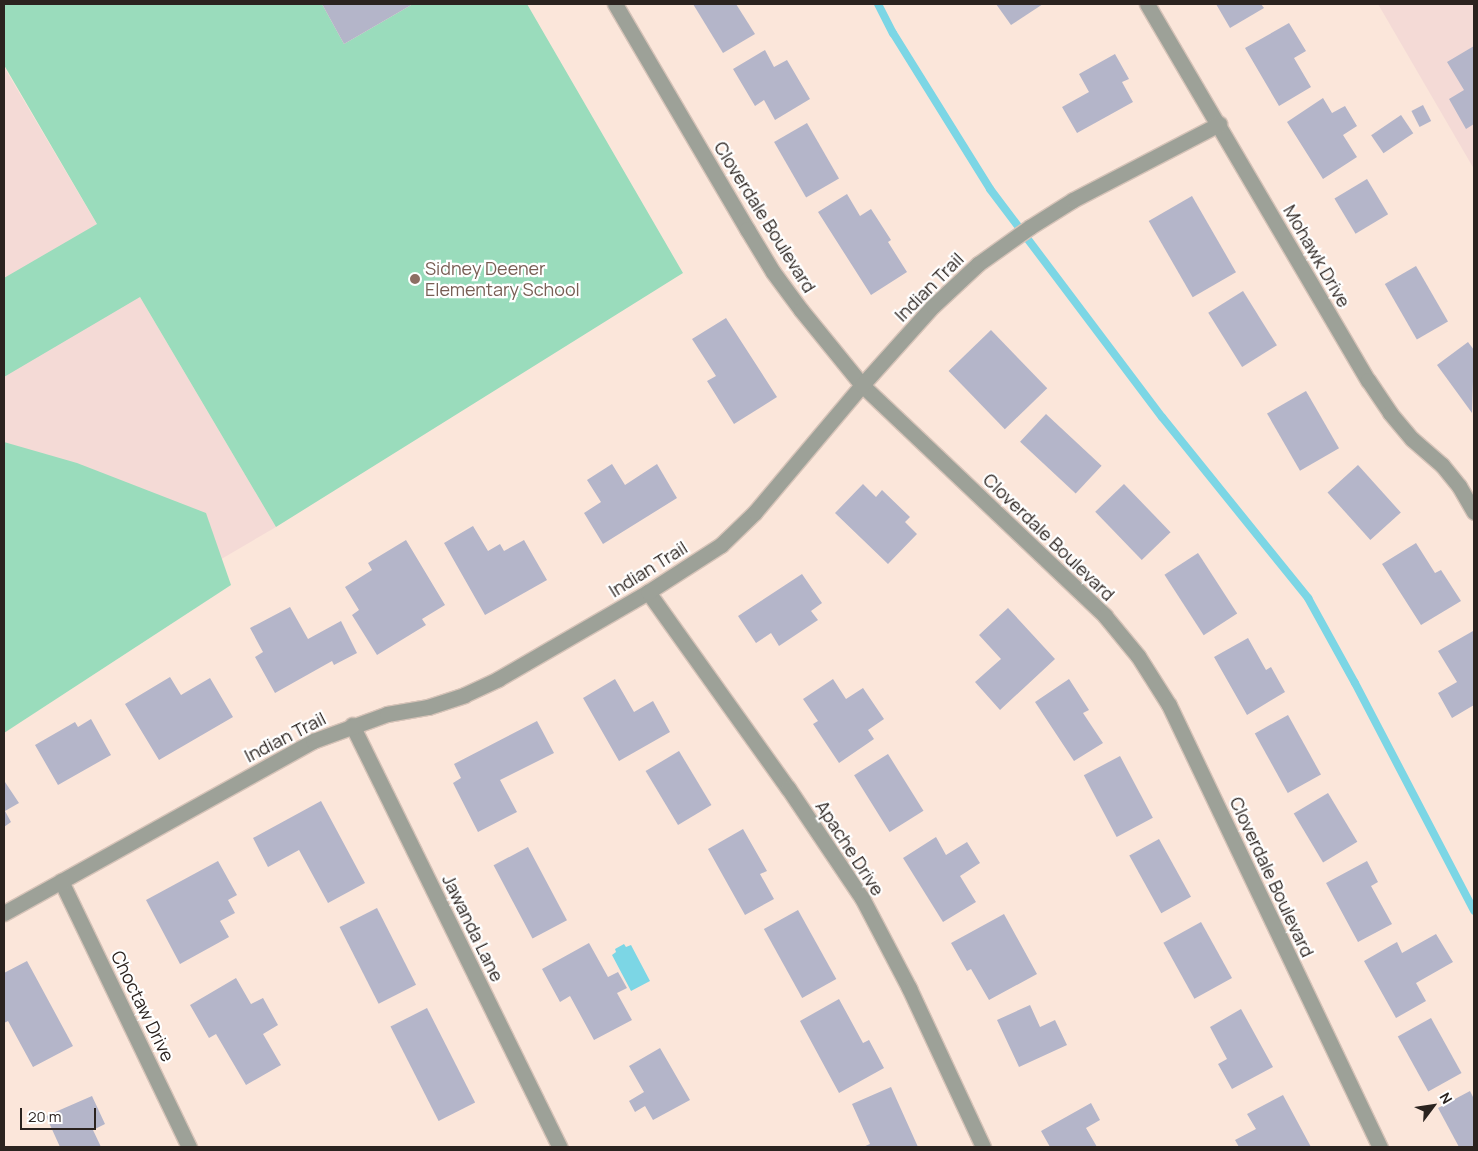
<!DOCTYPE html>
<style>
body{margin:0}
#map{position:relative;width:1478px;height:1151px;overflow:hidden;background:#fbe6da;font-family:Manrope,sans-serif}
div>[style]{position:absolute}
.commercial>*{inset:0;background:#f4dad6}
.green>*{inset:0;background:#9adcbc}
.water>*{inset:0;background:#7cd6e5}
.stream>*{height:8px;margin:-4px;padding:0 4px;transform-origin:4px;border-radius:4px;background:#7cd6e5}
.building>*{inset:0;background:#b4b5c9;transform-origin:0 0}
.roads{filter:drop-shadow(1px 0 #d6c3b8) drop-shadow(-1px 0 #d6c3b8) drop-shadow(0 1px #d6c3b8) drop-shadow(0 -1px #d6c3b8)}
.street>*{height:15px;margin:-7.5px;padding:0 7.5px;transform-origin:7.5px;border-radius:7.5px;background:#9da198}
.dots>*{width:14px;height:14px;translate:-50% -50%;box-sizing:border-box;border:2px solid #fff;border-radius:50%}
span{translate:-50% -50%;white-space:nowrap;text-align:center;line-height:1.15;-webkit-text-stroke:4.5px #fff;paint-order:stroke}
.street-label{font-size:18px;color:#2b231f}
.education-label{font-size:18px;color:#785e54}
.left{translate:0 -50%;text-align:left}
.frame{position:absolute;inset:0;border:5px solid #2b231f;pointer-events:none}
.north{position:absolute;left:1408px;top:1081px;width:50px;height:50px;-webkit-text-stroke:4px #fff;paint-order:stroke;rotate:59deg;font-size:14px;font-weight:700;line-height:20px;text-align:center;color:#2b231f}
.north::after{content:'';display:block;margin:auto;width:18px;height:22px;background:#2b231f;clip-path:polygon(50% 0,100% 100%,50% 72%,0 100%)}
.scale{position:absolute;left:20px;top:1108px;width:76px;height:22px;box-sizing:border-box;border:2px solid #2b231f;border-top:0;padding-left:6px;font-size:15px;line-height:18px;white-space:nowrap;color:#2b231f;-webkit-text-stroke:4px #fff;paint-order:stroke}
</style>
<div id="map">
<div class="commercial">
<i style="clip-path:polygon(1378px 4px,1474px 4px,1474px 169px)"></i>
<i style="clip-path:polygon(4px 67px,276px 527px,4px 686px)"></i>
</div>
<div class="green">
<i style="clip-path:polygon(4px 4px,322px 4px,344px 44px,413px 4px,527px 4px,683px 273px,276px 527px,140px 297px,4px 377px,4px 278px,97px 224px,4px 65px)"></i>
<i style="clip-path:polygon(4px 442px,77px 463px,206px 513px,231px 585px,4px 733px)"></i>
</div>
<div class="water">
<i style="clip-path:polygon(624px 944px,626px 947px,631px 945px,650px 981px,631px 991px,612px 955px,616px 952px,615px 949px)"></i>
</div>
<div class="stream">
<i style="left:878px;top:4px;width:33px;rotate:63deg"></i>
<i style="left:893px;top:33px;width:184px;rotate:58.1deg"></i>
<i style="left:990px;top:189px;width:286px;rotate:53deg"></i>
<i style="left:1162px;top:417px;width:233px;rotate:51.1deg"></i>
<i style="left:1308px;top:598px;width:97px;rotate:61.1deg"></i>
<i style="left:1355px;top:683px;width:257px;rotate:62.4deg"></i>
</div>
<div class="building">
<i style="clip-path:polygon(322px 4px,413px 4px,344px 44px)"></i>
<i style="clip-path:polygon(693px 4px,736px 4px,755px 34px,723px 53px)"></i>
<i style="clip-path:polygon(996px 4px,1043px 4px,1011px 25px)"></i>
<i style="clip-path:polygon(1216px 4px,1261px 4px,1264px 8px,1230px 28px)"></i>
<i style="clip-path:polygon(1289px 23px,1306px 51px,1294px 58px,1311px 87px,1279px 106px,1245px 48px)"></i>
<i style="clip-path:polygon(1474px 46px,1474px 124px,1466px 129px,1449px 99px,1464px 90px,1447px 62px)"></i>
<i style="clip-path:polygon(765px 50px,774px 67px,787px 60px,810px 99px,775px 120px,764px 100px,755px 106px,733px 69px)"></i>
<i style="clip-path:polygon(1115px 54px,1129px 79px,1122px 82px,1133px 102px,1077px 133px,1062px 107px,1089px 92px,1079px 74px)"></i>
<i style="clip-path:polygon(1323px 98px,1332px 113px,1345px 106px,1357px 126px,1343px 135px,1357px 157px,1323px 179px,1287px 122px)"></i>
<i style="left:1423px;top:105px;width:18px;height:13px;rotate:63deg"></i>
<i style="left:1401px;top:115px;width:22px;height:36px;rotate:56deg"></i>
<i style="left:807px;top:123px;width:64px;height:38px;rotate:60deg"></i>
<i style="left:1367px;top:179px;width:41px;height:38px;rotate:59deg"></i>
<i style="clip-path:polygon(847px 194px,860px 216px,871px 209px,891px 240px,888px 242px,907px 272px,871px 295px,818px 212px)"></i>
<i style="left:1192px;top:196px;width:88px;height:50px;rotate:60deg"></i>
<i style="left:1416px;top:266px;width:64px;height:36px;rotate:60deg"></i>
<i style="left:1243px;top:291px;width:64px;height:41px;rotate:58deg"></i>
<i style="clip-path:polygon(726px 318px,777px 397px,734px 424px,707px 381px,716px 376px,692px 339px)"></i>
<i style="left:991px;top:330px;width:81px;height:59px;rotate:46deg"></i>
<i style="clip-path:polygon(1468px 342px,1474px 350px,1472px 413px,1437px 365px)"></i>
<i style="left:1306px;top:391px;width:66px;height:45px;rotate:60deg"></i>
<i style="left:1046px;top:414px;width:76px;height:38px;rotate:43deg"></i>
<i style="clip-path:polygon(612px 464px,625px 485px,657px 464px,677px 498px,603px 544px,584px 513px,601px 502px,587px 480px)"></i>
<i style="left:1358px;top:465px;width:64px;height:41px;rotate:48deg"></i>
<i style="clip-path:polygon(863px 484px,876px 497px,882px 490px,910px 517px,905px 522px,917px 534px,888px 564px,835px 513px)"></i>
<i style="left:1124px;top:484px;width:67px;height:40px;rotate:46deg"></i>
<i style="clip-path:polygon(473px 526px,488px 551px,500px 544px,504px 551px,524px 540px,547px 580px,485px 615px,444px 543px)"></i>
<i style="clip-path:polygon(406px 540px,445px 605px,422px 619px,426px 625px,377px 655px,352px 615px,359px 610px,345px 587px,372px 570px,368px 563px)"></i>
<i style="clip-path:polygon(1416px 543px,1435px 573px,1441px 570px,1461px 601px,1421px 625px,1382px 564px)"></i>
<i style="left:1198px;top:553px;width:72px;height:40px;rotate:57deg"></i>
<i style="clip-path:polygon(802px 574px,822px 603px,811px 611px,818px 620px,779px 646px,771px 633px,756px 643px,738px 616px)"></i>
<i style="clip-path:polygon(290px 607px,308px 639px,341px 621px,357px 653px,334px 665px,332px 661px,275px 693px,255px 657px,263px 652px,250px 628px)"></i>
<i style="clip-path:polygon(1008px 608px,1055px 659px,1000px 710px,975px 682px,1001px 659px,979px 635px)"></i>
<i style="clip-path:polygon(1473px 631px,1474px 705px,1452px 718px,1438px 693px,1457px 682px,1438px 651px)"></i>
<i style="clip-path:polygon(1248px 638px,1266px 670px,1271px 667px,1285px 692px,1247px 715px,1214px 657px)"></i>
<i style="clip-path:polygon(170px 677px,181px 695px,210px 678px,233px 717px,159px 760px,125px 704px)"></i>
<i style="clip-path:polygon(615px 679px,634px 712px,653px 701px,670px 732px,619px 761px,583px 698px)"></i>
<i style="clip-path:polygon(833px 679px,846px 699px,863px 688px,884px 719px,868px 730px,874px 739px,839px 763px,813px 724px,818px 721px,803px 699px)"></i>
<i style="clip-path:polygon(1069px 679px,1089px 710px,1083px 713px,1103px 743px,1074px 761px,1035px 702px)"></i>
<i style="left:1288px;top:715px;width:68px;height:38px;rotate:61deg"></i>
<i style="clip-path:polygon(91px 719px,111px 755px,58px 785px,35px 745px,75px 722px,78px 727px)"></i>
<i style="clip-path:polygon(537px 721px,554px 753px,500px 780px,517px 812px,478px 832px,453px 783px,461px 778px,454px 764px)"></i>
<i style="left:679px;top:751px;width:63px;height:39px;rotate:59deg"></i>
<i style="left:888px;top:754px;width:67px;height:40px;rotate:58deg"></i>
<i style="left:1120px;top:756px;width:70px;height:41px;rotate:62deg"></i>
<i style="clip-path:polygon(5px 782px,19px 803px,5px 811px,11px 822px,4px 827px)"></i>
<i style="left:1328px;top:793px;width:57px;height:40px;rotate:59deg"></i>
<i style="clip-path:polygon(321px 801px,365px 883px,328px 903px,299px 850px,268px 867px,253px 838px)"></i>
<i style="clip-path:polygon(743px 829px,767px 871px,760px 874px,774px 899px,745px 915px,708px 849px)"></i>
<i style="clip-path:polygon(936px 837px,946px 855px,967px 842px,980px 863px,960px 876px,976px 902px,943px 922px,903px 858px)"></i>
<i style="left:1159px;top:839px;width:66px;height:34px;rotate:61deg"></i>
<i style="left:528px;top:847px;width:83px;height:39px;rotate:62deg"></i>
<i style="clip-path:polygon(218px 861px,237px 895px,228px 900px,235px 913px,220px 921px,229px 937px,180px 964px,146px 900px)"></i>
<i style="clip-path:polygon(1367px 861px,1378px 882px,1371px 886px,1392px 924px,1358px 942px,1326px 883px)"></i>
<i style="left:377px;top:908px;width:86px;height:42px;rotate:63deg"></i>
<i style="left:798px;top:910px;width:79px;height:39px;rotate:61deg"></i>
<i style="clip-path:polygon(1004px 914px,1037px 974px,989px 1000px,971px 969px,967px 971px,951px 943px)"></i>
<i style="left:1201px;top:922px;width:64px;height:43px;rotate:61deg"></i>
<i style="clip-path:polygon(1436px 934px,1453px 962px,1416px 983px,1426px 1001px,1396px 1018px,1364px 961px,1397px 942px,1402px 953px)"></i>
<i style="clip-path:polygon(589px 943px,608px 977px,618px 972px,627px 988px,617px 993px,632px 1020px,594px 1040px,570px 996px,560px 1002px,542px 969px)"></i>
<i style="clip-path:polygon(27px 961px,73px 1046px,33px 1067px,8px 1021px,4px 1023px,4px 973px)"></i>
<i style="clip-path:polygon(236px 978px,251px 1004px,263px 998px,278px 1025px,263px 1034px,281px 1065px,246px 1085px,216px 1034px,209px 1038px,190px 1005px)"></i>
<i style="clip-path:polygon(839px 999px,863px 1043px,869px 1040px,884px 1068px,839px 1093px,800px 1021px)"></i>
<i style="clip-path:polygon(1030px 1005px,1040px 1027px,1055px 1020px,1067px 1045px,1019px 1067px,997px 1020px)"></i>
<i style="left:427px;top:1008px;width:106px;height:41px;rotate:63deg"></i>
<i style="clip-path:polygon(1241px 1009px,1273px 1067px,1232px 1089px,1218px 1064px,1227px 1059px,1210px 1027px)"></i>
<i style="left:1431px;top:1018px;width:63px;height:38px;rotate:61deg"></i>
<i style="clip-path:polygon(660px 1048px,690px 1100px,653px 1120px,645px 1106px,635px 1112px,629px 1101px,644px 1092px,629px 1066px)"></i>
<i style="clip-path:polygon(891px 1087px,918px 1147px,863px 1147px,870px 1144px,852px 1104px)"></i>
<i style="clip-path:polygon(1470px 1091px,1474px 1099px,1474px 1147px,1459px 1147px,1438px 1108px)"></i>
<i style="clip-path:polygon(1283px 1095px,1311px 1147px,1239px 1147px,1235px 1140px,1256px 1129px,1247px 1114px)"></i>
<i style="clip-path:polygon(92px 1096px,105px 1124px,93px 1130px,101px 1147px,60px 1147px,46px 1116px)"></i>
<i style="clip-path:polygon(1091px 1103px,1100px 1120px,1086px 1128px,1097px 1147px,1050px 1147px,1041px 1131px)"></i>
</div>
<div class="roads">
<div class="street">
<i style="left:615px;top:4px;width:261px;rotate:59.6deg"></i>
<i style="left:747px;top:229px;width:50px;rotate:58.8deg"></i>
<i style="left:773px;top:272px;width:47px;rotate:53.6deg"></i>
<i style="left:801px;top:310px;width:97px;rotate:50.9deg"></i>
<i style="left:862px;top:385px;width:335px;rotate:43.5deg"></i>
<i style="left:1105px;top:616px;width:52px;rotate:50.5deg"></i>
<i style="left:1138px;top:656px;width:58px;rotate:57.7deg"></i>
<i style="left:1169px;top:705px;width:490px;rotate:64.5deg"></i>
<i style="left:1147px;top:4px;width:436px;rotate:59.6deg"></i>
<i style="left:1368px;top:380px;width:40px;rotate:56deg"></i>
<i style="left:1390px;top:413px;width:34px;rotate:50deg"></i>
<i style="left:1412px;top:439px;width:40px;rotate:41deg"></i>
<i style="left:1442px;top:465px;width:27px;rotate:51deg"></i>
<i style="left:1459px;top:486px;width:30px;rotate:60deg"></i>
<i style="left:648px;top:592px;width:241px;rotate:54.5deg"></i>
<i style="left:788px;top:788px;width:133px;rotate:56.1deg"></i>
<i style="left:862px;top:898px;width:102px;rotate:62.4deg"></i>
<i style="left:909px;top:988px;width:175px;rotate:65deg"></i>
<i style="left:352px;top:725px;width:470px;rotate:63.8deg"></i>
<i style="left:61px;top:881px;width:295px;rotate:64.3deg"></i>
<i style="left:4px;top:913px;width:354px;rotate:-29.1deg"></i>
<i style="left:313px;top:741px;width:79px;rotate:-20deg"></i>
<i style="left:387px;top:714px;width:42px;rotate:-9.7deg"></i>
<i style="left:428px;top:707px;width:38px;rotate:-18deg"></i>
<i style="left:464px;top:695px;width:38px;rotate:-25deg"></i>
<i style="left:498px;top:679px;width:173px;rotate:-30.1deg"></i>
<i style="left:648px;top:592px;width:87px;rotate:-32.8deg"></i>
<i style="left:721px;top:545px;width:47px;rotate:-44.1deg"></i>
<i style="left:755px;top:512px;width:166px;rotate:-49.9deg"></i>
<i style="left:862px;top:385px;width:106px;rotate:-48.1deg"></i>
<i style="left:933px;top:306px;width:62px;rotate:-43deg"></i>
<i style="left:978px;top:264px;width:64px;rotate:-35.4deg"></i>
<i style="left:1030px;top:227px;width:51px;rotate:-32.1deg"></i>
<i style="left:1073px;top:200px;width:165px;rotate:-27.5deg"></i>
</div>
</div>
<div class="dots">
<i style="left:415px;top:279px;background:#8d6e63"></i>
</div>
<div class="street-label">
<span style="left:765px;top:217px;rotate:58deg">Cloverdale Boulevard</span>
<span style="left:1317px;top:256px;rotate:60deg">Mohawk Drive</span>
<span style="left:929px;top:287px;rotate:-45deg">Indian Trail</span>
<span style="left:1049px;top:537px;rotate:44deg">Cloverdale Boulevard</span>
<span style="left:648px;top:569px;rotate:-32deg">Indian Trail</span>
<span style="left:285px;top:737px;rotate:-27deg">Indian Trail</span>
<span style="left:850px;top:848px;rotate:57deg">Apache Drive</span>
<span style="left:1272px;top:877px;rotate:65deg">Cloverdale Boulevard</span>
<span style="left:473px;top:928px;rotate:64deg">Jawanda Lane</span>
<span style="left:143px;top:1006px;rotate:64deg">Choctaw Drive</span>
</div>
<div class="education-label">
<span class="left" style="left:425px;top:279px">Sidney Deener<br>Elementary School</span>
</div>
<div class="frame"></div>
<div class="north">N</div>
<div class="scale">20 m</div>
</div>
